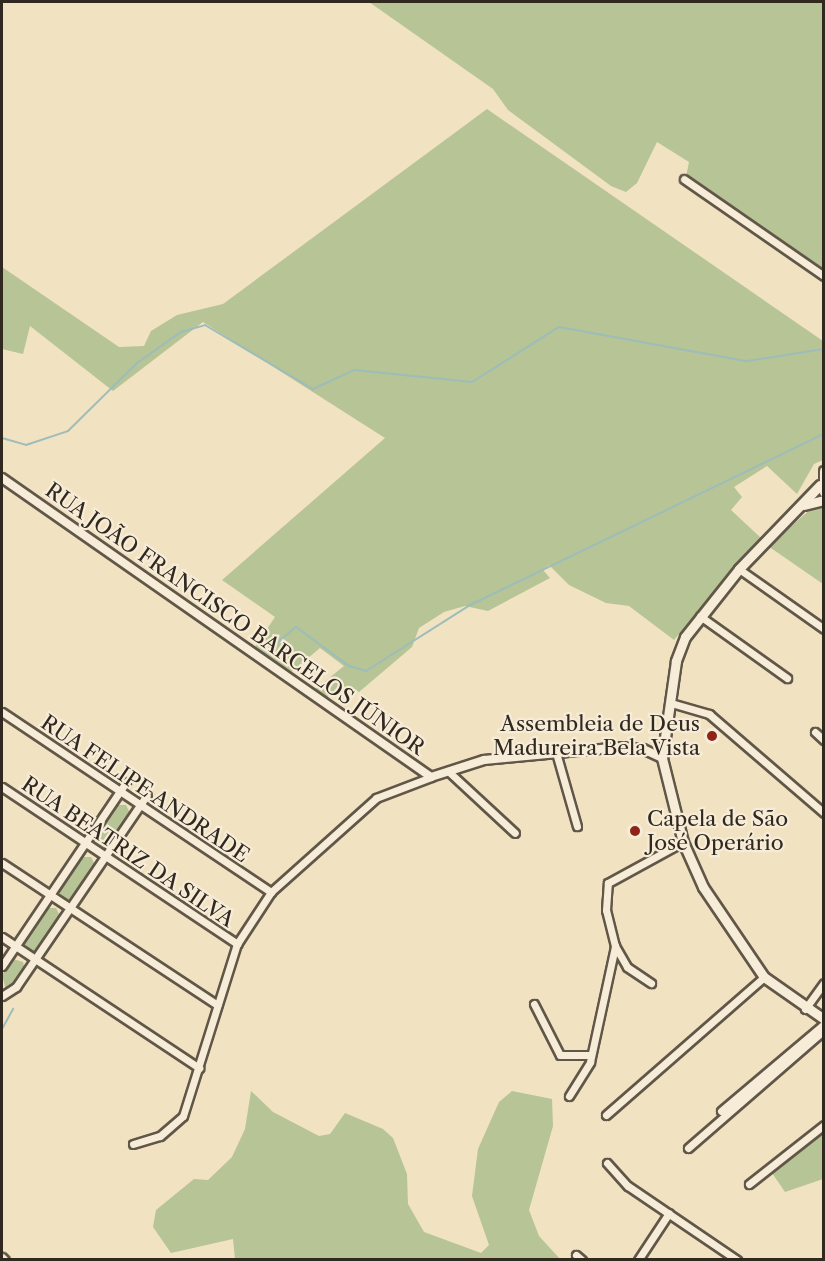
<!DOCTYPE html>
<meta charset="utf-8">
<style>
body{margin:0}
#map{position:relative;width:825px;height:1261px;overflow:hidden;background:#f1e2c2;font-family:"Libre Caslon Text",serif}
div>[style]{position:absolute}
.green>*{inset:0;background:#b7c495}
.stream>*{height:2px;margin:-1px;padding:0 1px;transform-origin:1px;border-radius:1px;background:#9cbdb9}
.roads{filter:drop-shadow(2px 0 #615748) drop-shadow(-2px 0 #615748) drop-shadow(0 2px #615748) drop-shadow(0 -2px #615748)}
.minor>*{height:7px;margin:-3.5px;padding:0 3.5px;transform-origin:3.5px;border-radius:3.5px;background:#f6ecd7}
.tertiary>*{height:8px;margin:-4px;padding:0 4px;transform-origin:4px;border-radius:4px;background:#f6ecd7}
.secondary>*{height:9px;margin:-4.5px;padding:0 4.5px;transform-origin:4.5px;border-radius:4.5px;background:#f6ecd7}
.dots>*{width:16px;height:16px;translate:-50% -50%;box-sizing:border-box;border:3px solid #f6ecd7;border-radius:50%}
span{translate:-50% -50%;white-space:nowrap;text-align:center;line-height:1.15;-webkit-text-stroke:4.5px #f6ecd7;paint-order:stroke}
.street-label{font-size:21px;color:#312920}
.poi-label{font-size:21px;color:#312920}
.right{translate:-100% -50%;text-align:right}
.left{translate:0 -50%;text-align:left}
.frame{position:absolute;inset:0;border:3px solid #312920;pointer-events:none}
</style>
<div id="map">
<div class="green">
<i style="clip-path:polygon(369px 2px,823px 2px,823px 273px,686px 177px,689px 162px,657px 142px,637px 183px,626px 192px,611px 186px,508px 110px,493px 89px)"></i>
<i style="clip-path:polygon(487px 109px,823px 341px,823px 460px,814px 464px,797px 494px,767px 466px,734px 487px,742px 497px,731px 510px,761px 538px,674px 640px,629px 606px,606px 603px,569px 585px,549px 565px,543px 570px,550px 578px,488px 611px,465px 606px,444px 612px,419px 628px,412px 647px,359px 692px,341px 686px,325px 699px,313px 691px,344px 666px,320px 648px,289px 674px,253px 650px,275px 617px,222px 580px,385px 438px,203px 322px,113px 391px,30px 326px,23px 354px,2px 349px,2px 267px,119px 347px,144px 346px,151px 331px,177px 315px,223px 304px)"></i>
<i style="clip-path:polygon(812px 508px,823px 508px,823px 584px,768px 546px)"></i>
<i style="clip-path:polygon(116px 805px,126px 805px,130px 813px,108px 847px,100px 849px,94px 840px)"></i>
<i style="clip-path:polygon(81px 857px,91px 857px,95px 865px,72px 899px,64px 901px,59px 891px)"></i>
<i style="clip-path:polygon(46px 908px,56px 908px,60px 916px,37px 951px,30px 952px,24px 943px)"></i>
<i style="clip-path:polygon(13px 959px,23px 962px,25px 969px,6px 990px,2px 975px)"></i>
<i style="clip-path:polygon(251px 1091px,273px 1112px,319px 1136px,330px 1134px,345px 1113px,383px 1129px,393px 1138px,407px 1174px,408px 1204px,424px 1232px,481px 1253px,489px 1245px,472px 1196px,478px 1149px,499px 1102px,512px 1091px,552px 1099px,553px 1126px,529px 1210px,539px 1236px,560px 1259px,235px 1259px,233px 1239px,171px 1253px,153px 1227px,156px 1210px,194px 1179px,208px 1180px,232px 1157px,245px 1129px)"></i>
<i style="clip-path:polygon(823px 1129px,823px 1179px,785px 1192px,770px 1170px)"></i>
</div>
<div class="stream">
<i style="left:2px;top:438px;width:25px;rotate:16deg"></i>
<i style="left:26px;top:445px;width:44px;rotate:-18.4deg"></i>
<i style="left:68px;top:431px;width:97px;rotate:-44.6deg"></i>
<i style="left:137px;top:363px;width:54px;rotate:-35.2deg"></i>
<i style="left:181px;top:332px;width:25px;rotate:-16deg"></i>
<i style="left:205px;top:325px;width:126px;rotate:30.7deg"></i>
<i style="left:313px;top:389px;width:45px;rotate:-24.9deg"></i>
<i style="left:354px;top:370px;width:119px;rotate:5.8deg"></i>
<i style="left:472px;top:382px;width:103px;rotate:-32.3deg"></i>
<i style="left:559px;top:327px;width:191px;rotate:10.3deg"></i>
<i style="left:747px;top:361px;width:78px;rotate:-8.9deg"></i>
<i style="left:262px;top:655px;width:44px;rotate:-39.5deg"></i>
<i style="left:296px;top:627px;width:66px;rotate:36.3deg"></i>
<i style="left:349px;top:666px;width:18px;rotate:16deg"></i>
<i style="left:366px;top:671px;width:123px;rotate:-32.4deg"></i>
<i style="left:470px;top:605px;width:393px;rotate:-25.8deg"></i>
<i style="left:2px;top:1029px;width:23px;rotate:-61deg"></i>
</div>
<div class="roads">
<div class="minor">
<i style="left:684px;top:179px;width:170px;rotate:34.7deg"></i>
<i style="left:739px;top:569px;width:104px;rotate:35.2deg"></i>
<i style="left:700px;top:616px;width:107px;rotate:35.5deg"></i>
<i style="left:671px;top:703px;width:40px;rotate:16deg"></i>
<i style="left:709px;top:714px;width:152px;rotate:40.7deg"></i>
<i style="left:2px;top:712px;width:324px;rotate:33.8deg"></i>
<i style="left:815px;top:732px;width:12px;rotate:42deg"></i>
<i style="left:557px;top:756px;width:73px;rotate:74.1deg"></i>
<i style="left:448px;top:771px;width:91px;rotate:42.8deg"></i>
<i style="left:2px;top:787px;width:283px;rotate:33.7deg"></i>
<i style="left:2px;top:863px;width:258px;rotate:33.4deg"></i>
<i style="left:2px;top:937px;width:237px;rotate:33.6deg"></i>
<i style="left:615px;top:946px;width:24px;rotate:60deg"></i>
<i style="left:627px;top:967px;width:29px;rotate:34deg"></i>
<i style="left:2px;top:966px;width:222px;rotate:-56deg"></i>
<i style="left:2px;top:996px;width:17px;rotate:-33deg"></i>
<i style="left:16px;top:987px;width:232px;rotate:-55.7deg"></i>
<i style="left:534px;top:1004px;width:57px;rotate:63deg"></i>
<i style="left:560px;top:1055px;width:31px"></i>
<i style="left:805px;top:1009px;width:32px;rotate:-54deg"></i>
<i style="left:569px;top:1096px;width:40px;rotate:-58deg"></i>
<i style="left:590px;top:1062px;width:119px;rotate:-77.8deg"></i>
<i style="left:615px;top:946px;width:37px;rotate:-104deg"></i>
<i style="left:606px;top:910px;width:27px;rotate:-86deg"></i>
<i style="left:608px;top:883px;width:85px;rotate:-28.7deg"></i>
<i style="left:721px;top:1111px;width:135px;rotate:-40.2deg"></i>
<i style="left:606px;top:1115px;width:210px;rotate:-41.1deg"></i>
<i style="left:133px;top:1144px;width:28px;rotate:-17deg"></i>
<i style="left:160px;top:1136px;width:30px;rotate:-41deg"></i>
<i style="left:183px;top:1116px;width:180px;rotate:-72.6deg"></i>
<i style="left:237px;top:944px;width:62px;rotate:-56.8deg"></i>
<i style="left:271px;top:892px;width:141px;rotate:-41.8deg"></i>
<i style="left:376px;top:798px;width:59px;rotate:-20.9deg"></i>
<i style="left:688px;top:1148px;width:180px;rotate:-40.9deg"></i>
<i style="left:607px;top:1163px;width:31px;rotate:48deg"></i>
<i style="left:628px;top:1186px;width:132px;rotate:34.2deg"></i>
<i style="left:749px;top:1184px;width:95px;rotate:-38.2deg"></i>
<i style="left:576px;top:1255px;width:8px;rotate:40deg"></i>
<i style="left:2px;top:1257px;width:4px;rotate:45deg"></i>
<i style="left:638px;top:1260px;width:56px;rotate:-56.6deg"></i>
</div>
<div class="tertiary">
<i style="left:2px;top:478px;width:523px;rotate:34.88deg"></i>
<i style="left:431px;top:777px;width:56px;rotate:-17.8deg"></i>
<i style="left:484px;top:760px;width:138px;rotate:-5.4deg"></i>
<i style="left:621px;top:747px;width:22px;rotate:5deg"></i>
<i style="left:643px;top:749px;width:21px;rotate:25deg"></i>
</div>
<div class="secondary">
<i style="left:824px;top:471px;width:21px;rotate:90deg"></i>
<i style="left:820px;top:485px;width:117px;rotate:134deg"></i>
<i style="left:739px;top:569px;width:87px;rotate:128.5deg"></i>
<i style="left:685px;top:637px;width:26px;rotate:111deg"></i>
<i style="left:676px;top:661px;width:98px;rotate:98.2deg"></i>
<i style="left:662px;top:758px;width:87px;rotate:76deg"></i>
<i style="left:683px;top:842px;width:49px;rotate:66deg"></i>
<i style="left:703px;top:887px;width:109px;rotate:55.9deg"></i>
<i style="left:764px;top:977px;width:73px;rotate:35deg"></i>
<i style="left:804px;top:505px;width:21px;rotate:-14deg"></i>
</div>
</div>
<div class="dots">
<i style="left:712px;top:736px;background:#8f2418"></i>
<i style="left:635px;top:831px;background:#8f2418"></i>
</div>
<div class="street-label">
<span style="left:235px;top:619px;rotate:35deg">RUA JOÃO FRANCISCO BARCELOS JÚNIOR</span>
<span style="left:145px;top:789px;rotate:34deg">RUA FELIPE ANDRADE</span>
<span style="left:128px;top:852px;rotate:34deg">RUA BEATRIZ DA SILVA</span>
</div>
<div class="poi-label">
<span class="right" style="left:700px;top:736px">Assembleia de Deus<br>Madureira Bela Vista</span>
<span class="left" style="left:647px;top:831px">Capela de São<br>José Operário</span>
</div>
<div class="frame"></div>
</div>
